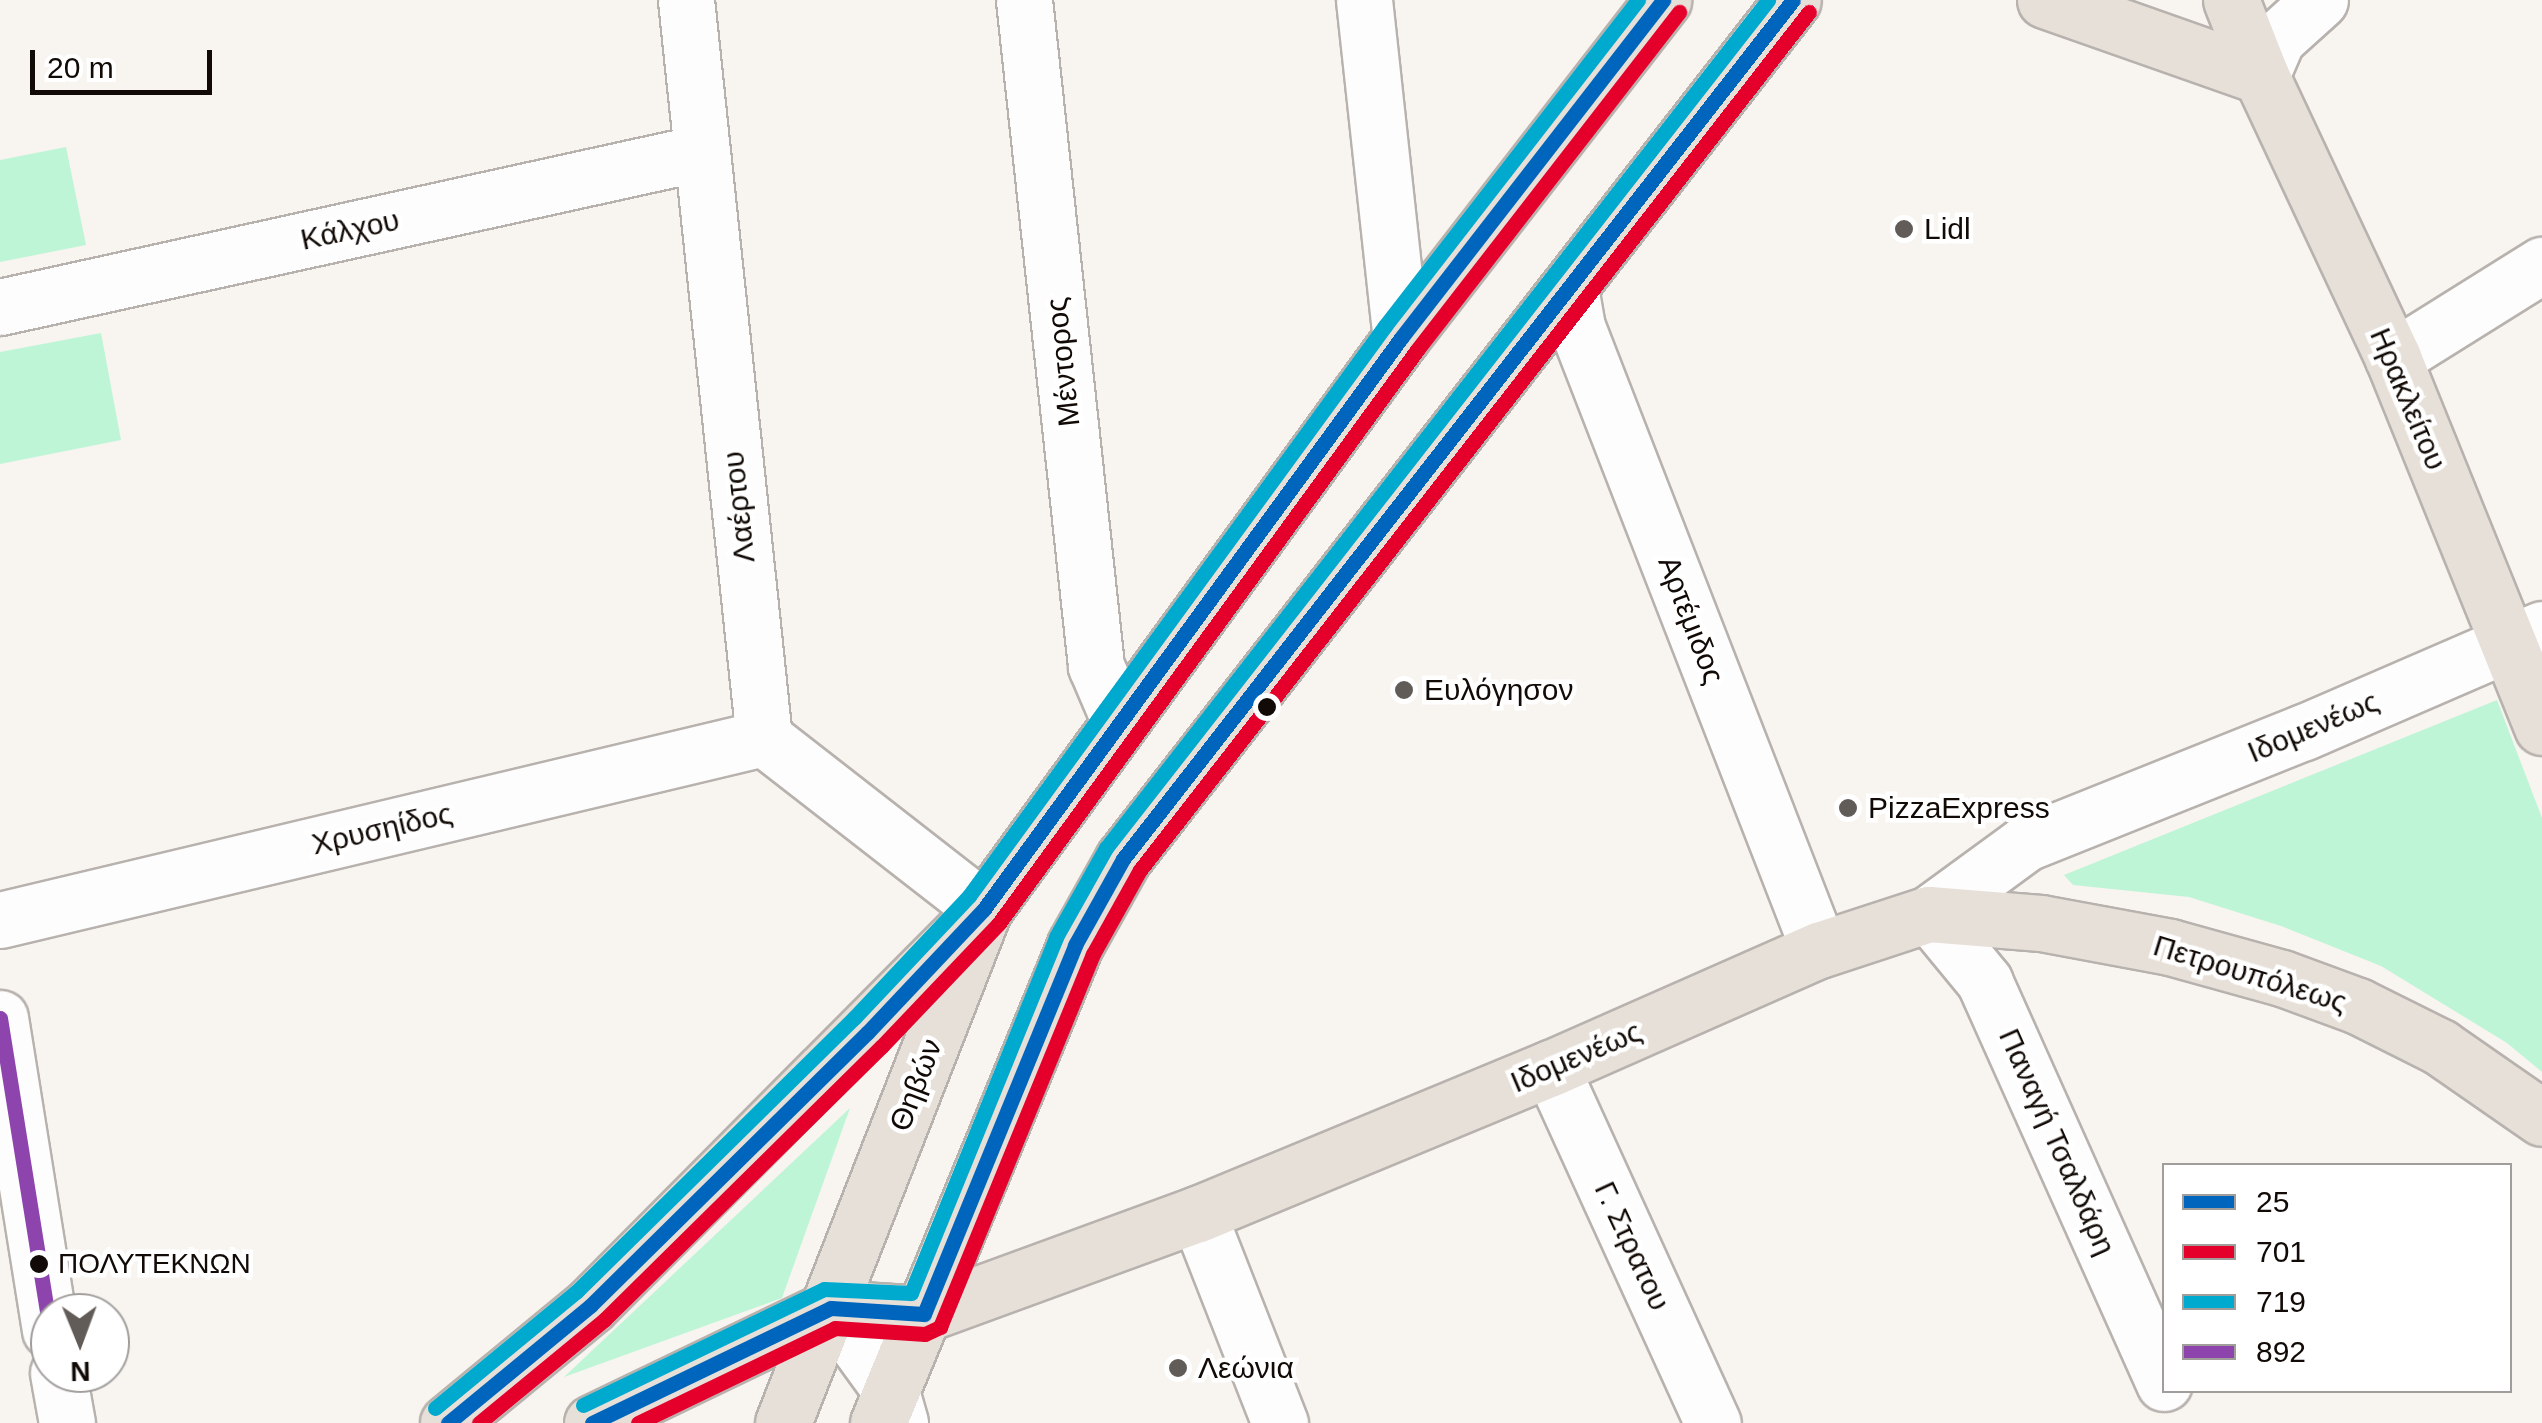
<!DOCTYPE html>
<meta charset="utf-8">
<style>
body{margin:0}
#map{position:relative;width:2542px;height:1423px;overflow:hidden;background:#f8f4f0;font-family:Arial,sans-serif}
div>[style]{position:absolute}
.green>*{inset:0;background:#bef5d7}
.roads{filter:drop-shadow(2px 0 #b8b2ae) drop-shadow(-2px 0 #b8b2ae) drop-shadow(0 2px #b8b2ae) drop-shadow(0 -2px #b8b2ae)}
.minor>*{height:55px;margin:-27.5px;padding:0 27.5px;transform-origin:27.5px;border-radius:27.5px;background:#fefdfd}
.major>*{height:55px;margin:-27.5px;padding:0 27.5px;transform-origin:27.5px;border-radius:27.5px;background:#e7e0d8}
.bus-1>*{height:15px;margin:-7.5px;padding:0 7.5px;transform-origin:7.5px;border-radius:7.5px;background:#0065bd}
.bus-2>*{height:15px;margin:-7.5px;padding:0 7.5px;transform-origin:7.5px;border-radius:7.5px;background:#e4002b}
.bus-3>*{height:15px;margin:-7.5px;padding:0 7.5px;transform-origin:7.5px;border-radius:7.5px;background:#00a9ce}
.bus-4>*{height:15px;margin:-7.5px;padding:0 7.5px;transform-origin:7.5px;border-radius:7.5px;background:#8e44ad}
.dots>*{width:28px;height:28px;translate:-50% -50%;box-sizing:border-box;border:5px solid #fff;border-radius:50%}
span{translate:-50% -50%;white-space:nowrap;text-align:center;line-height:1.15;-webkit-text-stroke:9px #fff;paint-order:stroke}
.bus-label{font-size:28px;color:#110a06}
.left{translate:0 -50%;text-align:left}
.poi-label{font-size:30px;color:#110a06}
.street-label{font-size:30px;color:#110a06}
.legend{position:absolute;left:2162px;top:1163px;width:350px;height:230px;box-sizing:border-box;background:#fff;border:2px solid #a09d9b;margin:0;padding:12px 18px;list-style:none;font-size:30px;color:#110a06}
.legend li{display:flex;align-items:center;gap:20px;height:50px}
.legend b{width:50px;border:2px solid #a09d9b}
.north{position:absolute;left:30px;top:1293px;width:100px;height:100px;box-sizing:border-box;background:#fff;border:2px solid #a09d9b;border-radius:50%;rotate:179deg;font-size:28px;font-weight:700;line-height:40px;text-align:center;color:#110a06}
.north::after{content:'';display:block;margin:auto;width:35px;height:45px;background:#625c58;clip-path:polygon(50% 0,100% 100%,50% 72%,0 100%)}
.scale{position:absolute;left:30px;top:50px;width:182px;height:45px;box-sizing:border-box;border:5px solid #110a06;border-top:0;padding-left:12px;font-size:30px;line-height:35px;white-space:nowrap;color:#110a06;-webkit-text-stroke:8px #fff;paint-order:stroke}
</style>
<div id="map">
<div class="green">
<i style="clip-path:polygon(66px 147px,86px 245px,0 262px,0 160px)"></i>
<i style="clip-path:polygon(101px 333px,121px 440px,0 464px,0 352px)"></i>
<i style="clip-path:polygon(2497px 700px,2542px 818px,2542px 1072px,2507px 1043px,2381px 966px,2281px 926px,2189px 897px,2073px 885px,2064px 875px)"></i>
<i style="clip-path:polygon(850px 1108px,782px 1298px,564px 1377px)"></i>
</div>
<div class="roads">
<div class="minor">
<i style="left:686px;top:0;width:742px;rotate:83.97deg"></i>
<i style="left:764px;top:738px;width:279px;rotate:37.9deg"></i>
<i style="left:1024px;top:0;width:670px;rotate:83.83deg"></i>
<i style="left:1096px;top:666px;width:59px;rotate:66.9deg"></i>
<i style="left:1364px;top:0;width:340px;rotate:83.8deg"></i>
<i style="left:2261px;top:76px;width:40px;rotate:-66.6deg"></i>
<i style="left:2277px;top:39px;width:58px;rotate:-42.2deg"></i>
<i style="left:1570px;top:287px;width:41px;rotate:80.1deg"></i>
<i style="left:1577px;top:327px;width:668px;rotate:68.77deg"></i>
<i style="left:0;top:307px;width:716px;rotate:-12.42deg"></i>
<i style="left:2393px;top:358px;width:176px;rotate:-32deg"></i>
<i style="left:0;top:920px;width:785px;rotate:-13.4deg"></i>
<i style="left:0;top:1018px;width:316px;rotate:80.9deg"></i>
<i style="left:1551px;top:1068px;width:390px;rotate:65.5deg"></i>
<i style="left:1198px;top:1214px;width:225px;rotate:68.6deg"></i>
<i style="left:831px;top:1308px;width:102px;rotate:54.1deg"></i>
<i style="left:891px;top:1391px;width:33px;rotate:74deg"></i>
<i style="left:58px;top:1373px;width:51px;rotate:79.8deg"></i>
<i style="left:2164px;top:1383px;width:439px;rotate:-114.1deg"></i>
<i style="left:1985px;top:982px;width:88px;rotate:-129.5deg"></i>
<i style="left:1929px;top:914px;width:120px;rotate:-36.2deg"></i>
<i style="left:2026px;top:843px;width:299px;rotate:-21.8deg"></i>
<i style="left:2304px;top:732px;width:259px;rotate:-23.4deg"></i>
</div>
<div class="major">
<i style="left:2045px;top:0;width:229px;rotate:19.4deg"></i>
<i style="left:2231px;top:0;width:82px;rotate:68.5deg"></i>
<i style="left:2261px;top:76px;width:311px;rotate:64.9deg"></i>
<i style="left:2393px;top:358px;width:398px;rotate:68deg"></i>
<i style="left:448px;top:1423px;width:184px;rotate:-39.5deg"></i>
<i style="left:590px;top:1306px;width:532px;rotate:-45.15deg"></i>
<i style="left:592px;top:1423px;width:265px;rotate:-25.7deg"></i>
<i style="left:831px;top:1308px;width:93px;rotate:3.7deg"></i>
<i style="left:924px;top:1314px;width:292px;rotate:-20.1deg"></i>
<i style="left:1198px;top:1214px;width:382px;rotate:-22.5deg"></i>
<i style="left:1551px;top:1068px;width:293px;rotate:-23.8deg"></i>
<i style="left:1819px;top:950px;width:116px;rotate:-18.1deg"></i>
<i style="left:1929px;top:914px;width:112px;rotate:4.6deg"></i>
<i style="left:2041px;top:923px;width:131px;rotate:10.5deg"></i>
<i style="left:2170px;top:947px;width:116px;rotate:15.5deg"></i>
<i style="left:2282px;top:978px;width:81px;rotate:20.2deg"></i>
<i style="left:2358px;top:1006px;width:92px;rotate:26.6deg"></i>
<i style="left:2440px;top:1047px;width:124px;rotate:34.8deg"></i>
<i style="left:783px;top:1423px;width:552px;rotate:-68.64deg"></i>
<i style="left:984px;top:909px;width:707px;rotate:-53.86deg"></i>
<i style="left:1401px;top:338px;width:428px;rotate:-52.2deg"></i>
<i style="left:878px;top:1423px;width:517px;rotate:-67.6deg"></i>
<i style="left:1075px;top:945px;width:98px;rotate:-60.8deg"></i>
<i style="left:1123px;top:859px;width:1089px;rotate:-52.05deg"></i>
</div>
</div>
<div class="bus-1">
<i style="left:448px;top:1423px;width:184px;rotate:-39.5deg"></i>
<i style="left:590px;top:1306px;width:390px;rotate:-44.6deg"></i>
<i style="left:868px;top:1032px;width:169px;rotate:-46.7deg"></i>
<i style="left:984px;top:909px;width:707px;rotate:-53.86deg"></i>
<i style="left:1401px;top:338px;width:428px;rotate:-52.2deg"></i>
<i style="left:592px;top:1423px;width:265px;rotate:-25.7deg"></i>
<i style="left:831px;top:1308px;width:93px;rotate:3.7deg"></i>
<i style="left:924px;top:1314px;width:399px;rotate:-67.7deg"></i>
<i style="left:1075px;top:945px;width:98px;rotate:-60.8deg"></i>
<i style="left:1123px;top:859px;width:1089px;rotate:-52.05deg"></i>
</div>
<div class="bus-2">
<i style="left:479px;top:1423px;width:162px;rotate:-39.5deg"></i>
<i style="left:604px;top:1320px;width:390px;rotate:-44.6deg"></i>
<i style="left:882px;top:1046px;width:170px;rotate:-46.4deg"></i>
<i style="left:999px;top:923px;width:709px;rotate:-53.89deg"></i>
<i style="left:1417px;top:350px;width:428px;rotate:-52.2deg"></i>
<i style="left:638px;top:1423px;width:219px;rotate:-25.7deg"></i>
<i style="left:835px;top:1328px;width:90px;rotate:3.8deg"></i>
<i style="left:925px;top:1334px;width:17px;rotate:-25deg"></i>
<i style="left:940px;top:1327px;width:403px;rotate:-67.7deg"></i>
<i style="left:1093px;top:954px;width:96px;rotate:-60.8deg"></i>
<i style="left:1140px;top:870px;width:1088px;rotate:-52.06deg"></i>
</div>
<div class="bus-3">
<i style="left:583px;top:1405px;width:267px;rotate:-25.7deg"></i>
<i style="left:824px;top:1289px;width:87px;rotate:2.6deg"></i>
<i style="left:911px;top:1293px;width:384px;rotate:-67.8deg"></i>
<i style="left:1056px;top:937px;width:102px;rotate:-60.7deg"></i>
<i style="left:1106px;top:848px;width:1076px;rotate:-52.02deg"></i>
<i style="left:435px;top:1408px;width:184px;rotate:-39.5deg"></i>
<i style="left:577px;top:1291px;width:389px;rotate:-44.6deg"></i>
<i style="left:854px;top:1018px;width:168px;rotate:-46.7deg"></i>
<i style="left:969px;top:896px;width:706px;rotate:-53.88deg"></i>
<i style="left:1385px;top:326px;width:413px;rotate:-52.2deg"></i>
</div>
<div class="bus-4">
<i style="left:0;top:1018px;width:316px;rotate:80.9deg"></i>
</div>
<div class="dots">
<i style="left:1904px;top:229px;background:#625c58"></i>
<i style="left:1404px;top:690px;background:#625c58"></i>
<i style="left:1267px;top:707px;background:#110a06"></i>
<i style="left:1848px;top:808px;background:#625c58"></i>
<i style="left:39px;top:1264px;background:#110a06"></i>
<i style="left:1178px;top:1368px;background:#625c58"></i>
</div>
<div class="bus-label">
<span class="left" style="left:58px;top:1264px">ΠΟΛΥΤΕΚΝΩΝ</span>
</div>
<div class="poi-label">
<span class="left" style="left:1924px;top:229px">Lidl</span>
<span class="left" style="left:1424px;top:690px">Ευλόγησον</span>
<span class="left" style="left:1868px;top:808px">PizzaExpress</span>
<span class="left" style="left:1198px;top:1368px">Λεώνια</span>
</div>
<div class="street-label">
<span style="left:350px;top:230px;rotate:-12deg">Κάλχου</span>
<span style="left:1063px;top:362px;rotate:-96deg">Μέντορος</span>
<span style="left:2408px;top:399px;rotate:67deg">Ηρακλείτου</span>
<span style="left:739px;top:507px;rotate:-96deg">Λαέρτου</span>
<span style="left:1691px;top:620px;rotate:69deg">Αρτέμιδος</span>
<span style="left:2313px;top:727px;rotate:-23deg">Ιδομενέως</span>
<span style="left:382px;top:829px;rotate:-13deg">Χρυσηίδος</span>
<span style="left:2250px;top:974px;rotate:17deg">Πετρουπόλεως</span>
<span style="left:1576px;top:1057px;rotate:-23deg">Ιδομενέως</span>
<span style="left:916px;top:1085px;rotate:-69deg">Θηβών</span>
<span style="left:2057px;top:1142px;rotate:66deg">Παναγή Τσαλδάρη</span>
<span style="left:1632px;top:1246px;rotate:65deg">Γ. Στρατου</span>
</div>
<ul class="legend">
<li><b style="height:12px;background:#0065bd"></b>25</li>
<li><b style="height:12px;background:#e4002b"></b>701</li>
<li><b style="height:12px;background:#00a9ce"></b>719</li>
<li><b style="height:12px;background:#8e44ad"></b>892</li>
</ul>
<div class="north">N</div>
<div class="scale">20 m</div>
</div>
